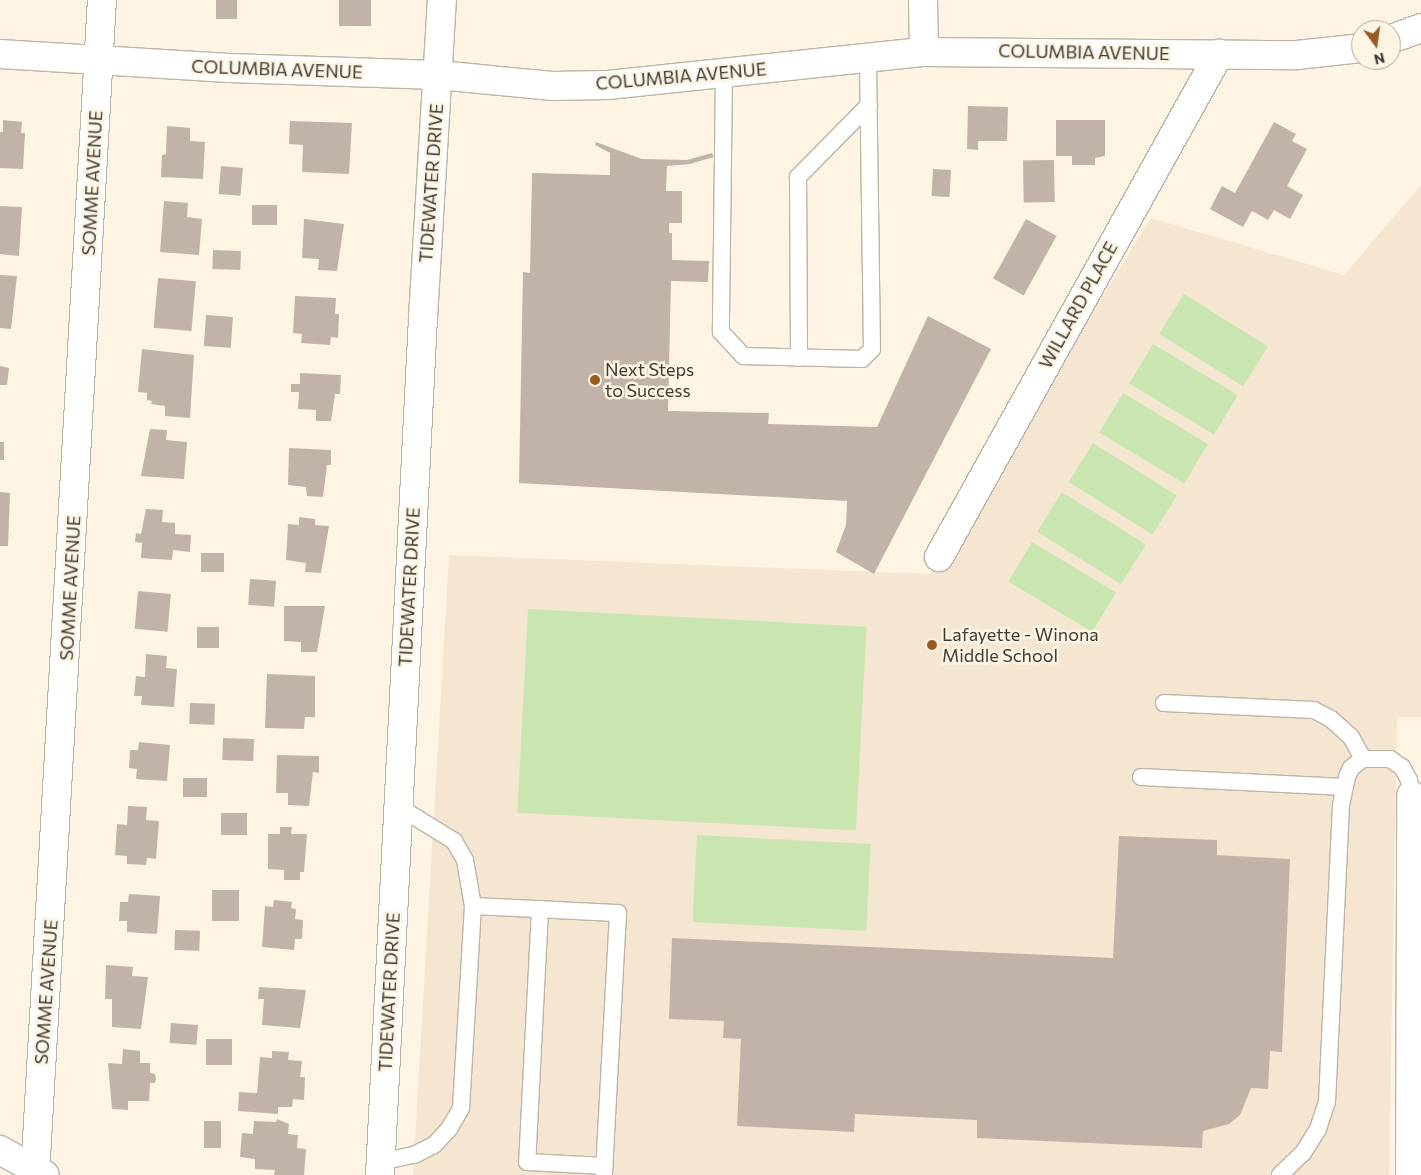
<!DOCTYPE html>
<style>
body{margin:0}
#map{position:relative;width:1421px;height:1175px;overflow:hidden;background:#fdf4e4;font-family:Commissioner,sans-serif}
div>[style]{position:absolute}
.built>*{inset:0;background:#f4e6d0}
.green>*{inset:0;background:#cae6b0;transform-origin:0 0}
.building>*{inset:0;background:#c1b3a7;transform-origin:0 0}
.roads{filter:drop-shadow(1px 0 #bdb4a6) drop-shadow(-1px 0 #bdb4a6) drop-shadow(0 1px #bdb4a6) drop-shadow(0 -1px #bdb4a6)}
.service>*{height:16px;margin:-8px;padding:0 8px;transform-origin:8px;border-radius:8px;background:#fff}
.minor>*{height:28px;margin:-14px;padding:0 14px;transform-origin:14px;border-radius:14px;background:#fff}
.trunk>*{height:28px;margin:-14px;padding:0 14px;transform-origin:14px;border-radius:14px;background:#fff}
.dots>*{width:14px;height:14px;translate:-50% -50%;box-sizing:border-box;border:2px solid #fdf4e4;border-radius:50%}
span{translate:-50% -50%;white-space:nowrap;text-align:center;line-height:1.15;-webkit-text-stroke:5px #fdf4e4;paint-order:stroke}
.street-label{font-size:18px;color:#3f3b35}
.poi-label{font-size:18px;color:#3f3b35}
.left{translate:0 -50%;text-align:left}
.north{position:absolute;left:1351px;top:20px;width:50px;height:50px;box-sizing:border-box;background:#fdf4e4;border:1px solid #b1aa9e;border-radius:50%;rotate:166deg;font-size:14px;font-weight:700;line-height:20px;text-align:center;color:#3f3b35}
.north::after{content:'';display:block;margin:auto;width:18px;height:22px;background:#995a21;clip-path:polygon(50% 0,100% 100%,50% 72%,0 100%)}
</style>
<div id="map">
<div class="built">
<i style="clip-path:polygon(1421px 185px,1421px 717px,1397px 717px,1389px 1175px,413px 1175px,449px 555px,930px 574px,1151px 218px,1344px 275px)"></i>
</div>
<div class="green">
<i style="left:1184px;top:294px;width:99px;height:47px;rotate:32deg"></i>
<i style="left:1153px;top:344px;width:99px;height:46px;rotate:31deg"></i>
<i style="left:1123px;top:393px;width:99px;height:46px;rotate:31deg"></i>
<i style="left:1093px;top:443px;width:99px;height:46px;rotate:32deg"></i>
<i style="left:1062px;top:492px;width:99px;height:47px;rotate:32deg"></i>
<i style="left:1032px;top:542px;width:98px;height:46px;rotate:31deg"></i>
<i style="left:528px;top:609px;width:339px;height:204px;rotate:3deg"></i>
<i style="left:697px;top:835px;width:174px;height:87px;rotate:3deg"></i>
</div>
<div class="building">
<i style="left:216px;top:0;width:21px;height:19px"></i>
<i style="left:339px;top:0;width:32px;height:26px"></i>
<i style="clip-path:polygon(968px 106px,1008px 107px,1007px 141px,978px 141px,978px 150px,967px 149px)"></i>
<i style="clip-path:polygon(3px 120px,22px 122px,21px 133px,25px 133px,23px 169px,0 168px,0 132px,3px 132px)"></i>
<i style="clip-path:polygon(1056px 120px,1105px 120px,1105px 156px,1095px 158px,1095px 165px,1072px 165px,1072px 156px,1056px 156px)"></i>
<i style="clip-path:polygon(290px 121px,352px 123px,349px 174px,302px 172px,303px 145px,289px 144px)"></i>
<i style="clip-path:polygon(1274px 122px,1296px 134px,1292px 141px,1307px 149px,1287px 186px,1303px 195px,1290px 219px,1274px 210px,1268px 220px,1252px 211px,1243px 227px,1210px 209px,1222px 186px,1235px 193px)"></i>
<i style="clip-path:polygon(167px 126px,190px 128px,190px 141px,205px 142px,203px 179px,161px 177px,162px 155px,166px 154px)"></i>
<i style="clip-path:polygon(596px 142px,642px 159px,687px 160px,712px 153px,714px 157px,690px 164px,667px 166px,666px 191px,682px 191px,682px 223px,669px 223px,669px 233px,672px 233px,672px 260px,709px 261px,708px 282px,671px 281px,668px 411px,769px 413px,768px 424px,877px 427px,928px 316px,991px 349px,874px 574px,836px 552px,846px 525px,847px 501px,519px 483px,523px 272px,530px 273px,532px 173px,610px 175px,610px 153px,595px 145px)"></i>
<i style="left:1054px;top:160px;width:42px;height:31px;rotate:89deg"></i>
<i style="left:221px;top:166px;width:22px;height:28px;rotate:5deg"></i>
<i style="left:933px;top:169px;width:18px;height:27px;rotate:3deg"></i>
<i style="clip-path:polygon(164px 201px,188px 203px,187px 217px,202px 219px,199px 255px,160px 252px)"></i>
<i style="left:252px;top:205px;width:25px;height:20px"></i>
<i style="clip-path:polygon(0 206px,22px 207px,19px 256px,0 254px)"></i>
<i style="clip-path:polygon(304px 219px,344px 224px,337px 271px,318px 270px,319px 259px,302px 258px)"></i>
<i style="left:1026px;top:219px;width:35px;height:68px;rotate:29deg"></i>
<i style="left:213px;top:250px;width:28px;height:19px;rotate:2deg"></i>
<i style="clip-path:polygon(0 275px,17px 276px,11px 329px,0 328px)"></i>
<i style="left:158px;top:278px;width:38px;height:50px;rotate:5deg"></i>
<i style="clip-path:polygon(295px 296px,336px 298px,335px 314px,339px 314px,338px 338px,331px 337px,330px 345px,301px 343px,302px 334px,293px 333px)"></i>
<i style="left:206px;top:315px;width:27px;height:31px;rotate:4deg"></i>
<i style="clip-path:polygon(142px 349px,194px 355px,190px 418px,165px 416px,165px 406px,151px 404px,152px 401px,147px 400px,147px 393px,138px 392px)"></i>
<i style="clip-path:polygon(0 366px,9px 368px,7px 385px,0 385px)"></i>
<i style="clip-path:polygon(300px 373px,341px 375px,340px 394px,335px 394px,331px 421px,316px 421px,316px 410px,298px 409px,299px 392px,291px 392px,291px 384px,300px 384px)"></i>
<i style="clip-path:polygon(150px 429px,167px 430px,166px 440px,187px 442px,184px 479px,141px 476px)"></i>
<i style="left:0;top:442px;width:4px;height:18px"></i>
<i style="clip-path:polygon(289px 448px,331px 450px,331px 465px,327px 465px,323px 497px,307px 496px,306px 487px,288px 485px)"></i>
<i style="clip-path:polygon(0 492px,10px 493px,8px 546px,0 546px)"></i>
<i style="clip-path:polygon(146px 509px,163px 510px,162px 522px,175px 523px,175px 534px,191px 535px,190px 552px,173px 550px,172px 560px,141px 558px,142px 543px,135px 542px,136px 533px,141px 534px)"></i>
<i style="clip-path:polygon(299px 517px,315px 519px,315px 525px,329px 526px,321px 573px,305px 572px,306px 563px,286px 560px,288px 524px,299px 525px)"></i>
<i style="left:201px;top:553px;width:23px;height:19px"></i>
<i style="left:250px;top:579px;width:26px;height:26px;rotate:4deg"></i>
<i style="left:138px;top:591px;width:33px;height:38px;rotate:5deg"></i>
<i style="clip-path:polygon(284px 606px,325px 606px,317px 652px,301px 652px,301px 642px,284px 641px)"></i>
<i style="left:197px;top:627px;width:22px;height:21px"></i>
<i style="clip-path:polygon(146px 654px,167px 656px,166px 668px,177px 669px,174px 707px,141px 705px,142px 696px,134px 696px,136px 676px,145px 677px)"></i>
<i style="clip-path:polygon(267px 674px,315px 676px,315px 717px,305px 717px,304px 729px,265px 728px)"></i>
<i style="left:190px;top:703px;width:25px;height:21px;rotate:2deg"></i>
<i style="left:223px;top:738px;width:31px;height:22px;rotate:2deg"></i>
<i style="clip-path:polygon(139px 742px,170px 745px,167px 781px,136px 779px,137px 769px,129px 768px,130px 750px,138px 750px)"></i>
<i style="clip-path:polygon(277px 755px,319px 756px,319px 773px,313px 772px,309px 806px,288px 805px,288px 793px,276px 793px)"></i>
<i style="left:207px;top:778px;width:19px;height:24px;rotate:90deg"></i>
<i style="clip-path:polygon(128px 806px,147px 807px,146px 820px,159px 821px,156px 859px,147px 858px,146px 865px,127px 864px,127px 856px,115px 855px,117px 824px,127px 825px)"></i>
<i style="left:221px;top:813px;width:26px;height:22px"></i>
<i style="clip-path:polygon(280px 827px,292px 827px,291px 834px,307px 834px,304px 872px,300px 872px,300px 880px,284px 880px,284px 870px,268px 869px,268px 834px,280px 834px)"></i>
<i style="clip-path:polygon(1119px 836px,1217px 840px,1217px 855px,1290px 859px,1282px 1052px,1270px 1051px,1268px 1089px,1251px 1088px,1240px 1115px,1229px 1124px,1203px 1131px,1202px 1148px,977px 1138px,977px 1120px,855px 1114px,854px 1132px,737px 1126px,741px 1039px,723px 1038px,724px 1021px,669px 1019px,672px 938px,1113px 958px)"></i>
<i style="left:212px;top:890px;width:27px;height:31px"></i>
<i style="clip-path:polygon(129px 894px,160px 896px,157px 934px,127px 932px,127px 921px,119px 921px,120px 902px,128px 902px)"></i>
<i style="clip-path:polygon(274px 900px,292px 902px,291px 908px,296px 909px,295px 919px,303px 920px,302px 939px,295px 939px,294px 950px,262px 947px,265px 906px,273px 907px)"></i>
<i style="left:175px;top:930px;width:25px;height:20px;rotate:2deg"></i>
<i style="clip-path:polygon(106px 965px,133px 967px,132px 976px,148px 977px,141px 1029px,112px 1027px,112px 999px,105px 999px)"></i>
<i style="clip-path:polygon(259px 987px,306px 990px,300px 1028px,262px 1025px,264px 999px,258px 999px)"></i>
<i style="left:171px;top:1023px;width:27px;height:20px;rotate:4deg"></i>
<i style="left:206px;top:1039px;width:26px;height:26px"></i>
<i style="clip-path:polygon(123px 1049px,140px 1051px,140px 1063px,150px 1063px,150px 1073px,155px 1074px,156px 1079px,155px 1083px,150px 1083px,149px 1101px,128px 1101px,128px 1110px,112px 1109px,108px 1063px,122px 1064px)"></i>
<i style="clip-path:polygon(272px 1051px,289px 1052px,288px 1060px,302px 1061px,300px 1077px,305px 1077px,304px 1100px,293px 1099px,292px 1107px,278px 1107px,278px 1114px,238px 1111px,239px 1092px,257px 1093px,260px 1057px,272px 1058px)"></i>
<i style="clip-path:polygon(277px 1119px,289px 1124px,288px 1134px,298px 1135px,297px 1148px,306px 1149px,304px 1175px,274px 1175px,275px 1170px,255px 1169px,255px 1159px,240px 1157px,242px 1133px,253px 1134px,254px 1121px,276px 1122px)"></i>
<i style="left:204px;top:1121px;width:17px;height:27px"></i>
</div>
<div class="roads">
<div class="service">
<i style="left:724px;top:74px;width:258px;rotate:90.7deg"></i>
<i style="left:721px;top:332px;width:33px;rotate:47deg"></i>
<i style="left:743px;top:356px;width:119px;rotate:1.4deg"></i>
<i style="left:862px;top:359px;width:14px;rotate:-45deg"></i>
<i style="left:872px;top:349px;width:292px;rotate:-90.8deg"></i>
<i style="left:799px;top:358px;width:181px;rotate:-90.3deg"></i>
<i style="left:798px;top:177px;width:101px;rotate:-45.4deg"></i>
<i style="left:1164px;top:703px;width:150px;rotate:2.7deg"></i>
<i style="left:1314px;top:710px;width:19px;rotate:28deg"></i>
<i style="left:1331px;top:719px;width:27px;rotate:42deg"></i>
<i style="left:1351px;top:737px;width:25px;rotate:61deg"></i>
<i style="left:1141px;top:777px;width:204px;rotate:2.8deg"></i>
<i style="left:473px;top:906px;width:145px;rotate:2.8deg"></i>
<i style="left:618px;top:913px;width:262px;rotate:93.1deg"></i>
<i style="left:540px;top:909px;width:253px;rotate:92.9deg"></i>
<i style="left:527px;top:1162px;width:78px;rotate:2.9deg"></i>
<i style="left:380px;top:1162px;width:35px;rotate:-12deg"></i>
<i style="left:414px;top:1155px;width:22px;rotate:-27deg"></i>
<i style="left:434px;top:1145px;width:22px;rotate:-47deg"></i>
<i style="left:449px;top:1129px;width:24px;rotate:-60deg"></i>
<i style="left:461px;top:1108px;width:202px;rotate:-86.6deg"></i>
<i style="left:473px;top:906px;width:47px;rotate:-99.9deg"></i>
<i style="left:465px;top:860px;width:22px;rotate:-120deg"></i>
<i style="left:454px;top:841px;width:65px;rotate:-148.3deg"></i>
<i style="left:1280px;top:1175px;width:32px;rotate:-44deg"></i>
<i style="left:1303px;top:1153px;width:28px;rotate:-58deg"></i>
<i style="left:1318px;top:1129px;width:28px;rotate:-72deg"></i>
<i style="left:1327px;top:1102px;width:297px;rotate:-87.3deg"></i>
<i style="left:1341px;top:805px;width:29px;rotate:-78deg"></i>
<i style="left:1347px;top:777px;width:10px;rotate:-66deg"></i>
<i style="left:1351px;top:768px;width:15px;rotate:-37deg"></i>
<i style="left:1363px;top:759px;width:27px"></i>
<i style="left:1390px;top:759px;width:14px;rotate:34deg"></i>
<i style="left:1402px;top:767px;width:15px;rotate:62deg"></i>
<i style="left:1409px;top:780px;width:15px;rotate:82deg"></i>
</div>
<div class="minor">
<i style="left:923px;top:0;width:52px;rotate:88.9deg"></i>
<i style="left:1391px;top:39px;width:32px;rotate:-20deg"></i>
<i style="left:0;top:54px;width:229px;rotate:3.5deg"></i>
<i style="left:229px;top:68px;width:209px;rotate:1.9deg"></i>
<i style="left:438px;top:75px;width:115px;rotate:5.5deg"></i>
<i style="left:552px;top:86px;width:56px;rotate:-1deg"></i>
<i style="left:608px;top:85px;width:318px;rotate:-6deg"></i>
<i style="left:924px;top:52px;width:373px;rotate:0.5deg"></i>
<i style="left:1297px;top:55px;width:64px;rotate:-6.2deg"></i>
<i style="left:939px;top:557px;width:576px;rotate:-60.9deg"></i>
<i style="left:0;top:1150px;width:51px;rotate:29.1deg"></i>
<i style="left:35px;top:1175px;width:1177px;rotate:-86.74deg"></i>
<i style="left:1410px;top:1175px;width:380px;rotate:-89.8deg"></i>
</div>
<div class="trunk">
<i style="left:380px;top:1175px;width:858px;rotate:-87.13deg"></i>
<i style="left:423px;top:318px;width:319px;rotate:-86.6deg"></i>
</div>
</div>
<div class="dots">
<i style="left:595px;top:380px;background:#995a21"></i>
<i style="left:932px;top:645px;background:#995a21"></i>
</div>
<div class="street-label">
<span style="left:1084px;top:52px;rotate:1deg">COLUMBIA AVENUE</span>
<span style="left:277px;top:69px;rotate:2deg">COLUMBIA AVENUE</span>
<span style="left:681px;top:76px;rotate:-5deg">COLUMBIA AVENUE</span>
<span style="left:92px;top:183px;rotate:-87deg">SOMME AVENUE</span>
<span style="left:431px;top:183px;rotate:-86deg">TIDEWATER DRIVE</span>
<span style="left:1078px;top:305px;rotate:-61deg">WILLARD PLACE</span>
<span style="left:409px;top:587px;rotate:-87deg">TIDEWATER DRIVE</span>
<span style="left:70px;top:588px;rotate:-87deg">SOMME AVENUE</span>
<span style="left:46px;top:992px;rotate:-86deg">SOMME AVENUE</span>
<span style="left:389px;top:992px;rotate:-87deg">TIDEWATER DRIVE</span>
</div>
<div class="poi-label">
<span class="left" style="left:605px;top:380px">Next Steps<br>to Success</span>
<span class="left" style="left:942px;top:645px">Lafayette - Winona<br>Middle School</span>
</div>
<div class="north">N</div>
</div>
